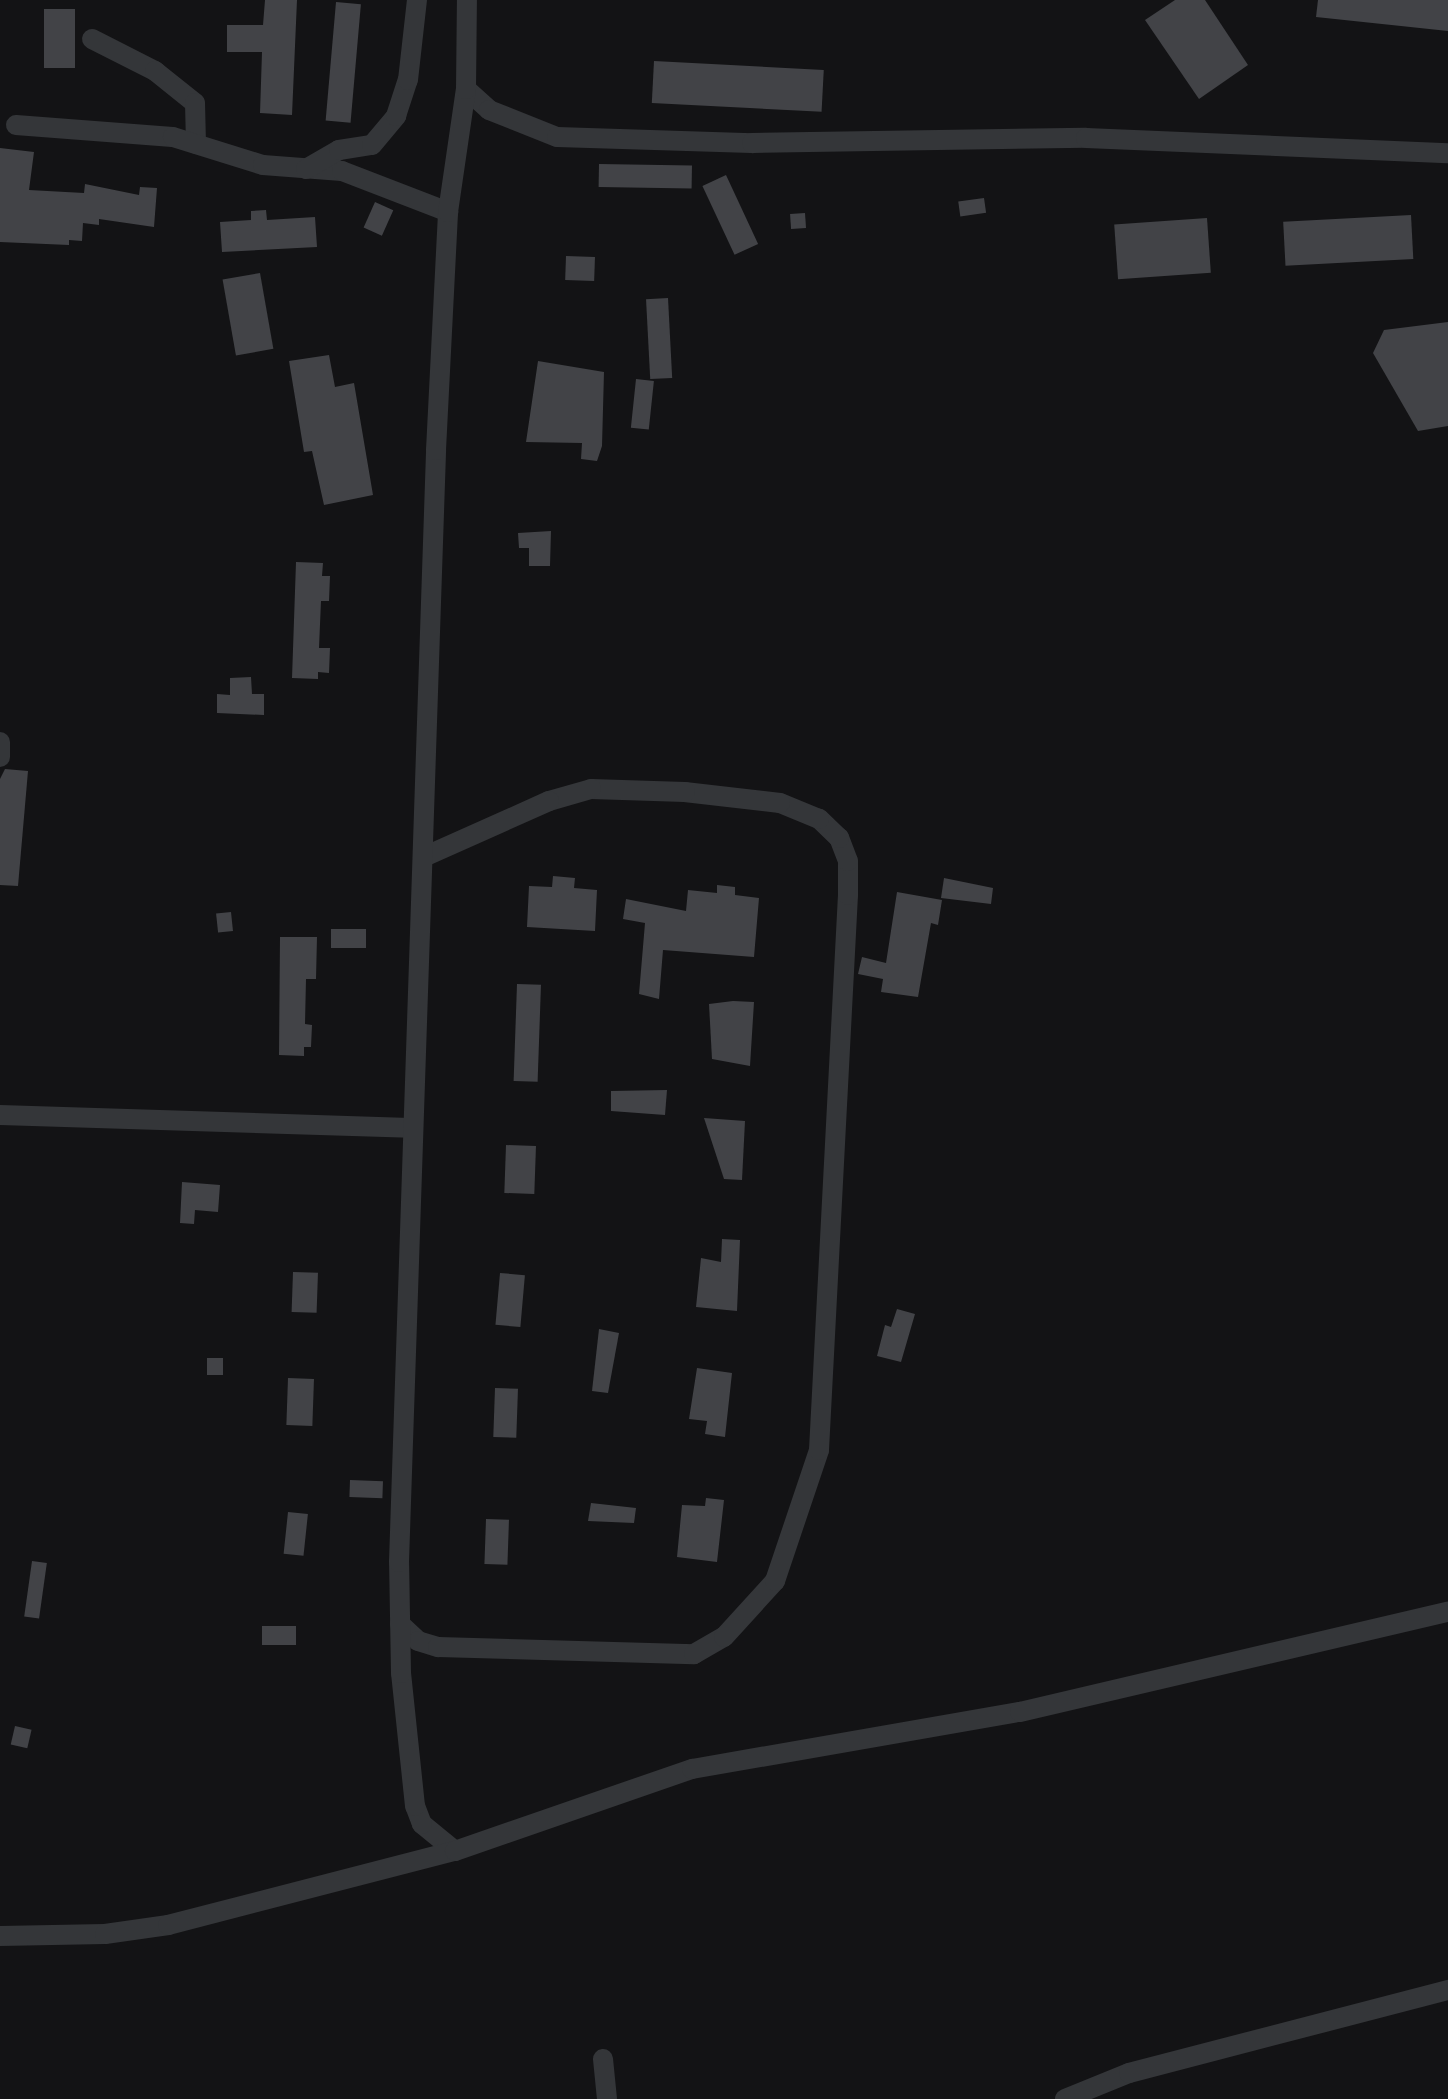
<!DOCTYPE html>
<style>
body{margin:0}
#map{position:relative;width:1448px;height:2099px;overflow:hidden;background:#131315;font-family:"Work Sans",sans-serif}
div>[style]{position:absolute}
.building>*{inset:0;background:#424347;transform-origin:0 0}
.minor>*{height:20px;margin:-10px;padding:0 10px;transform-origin:10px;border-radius:10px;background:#343639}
span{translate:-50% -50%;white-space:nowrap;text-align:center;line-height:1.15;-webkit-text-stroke:6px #0e0e0f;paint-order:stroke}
</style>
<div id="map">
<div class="building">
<i style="clip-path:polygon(265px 0,297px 0,292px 115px,260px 113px,262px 52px,227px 52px,227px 25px,263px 25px)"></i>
<i style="clip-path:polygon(1175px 0,1205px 0,1248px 65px,1199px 99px,1145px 20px)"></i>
<i style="clip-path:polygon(1318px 0,1448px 0,1448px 31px,1316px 17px)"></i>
<i style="left:336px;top:2px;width:25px;height:119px;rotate:5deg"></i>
<i style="left:44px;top:9px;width:31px;height:59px"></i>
<i style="left:654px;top:61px;width:170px;height:42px;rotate:3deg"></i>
<i style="clip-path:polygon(0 148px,34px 152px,29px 190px,84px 193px,85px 184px,139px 195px,140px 187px,157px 188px,154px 227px,99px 219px,99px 225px,83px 223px,82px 241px,69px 240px,69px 245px,0 242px)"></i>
<i style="left:599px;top:164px;width:93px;height:23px;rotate:1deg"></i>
<i style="left:726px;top:175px;width:76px;height:26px;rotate:65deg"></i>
<i style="left:984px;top:198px;width:15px;height:26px;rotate:82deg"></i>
<i style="left:375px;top:202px;width:20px;height:28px;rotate:24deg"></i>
<i style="clip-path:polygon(266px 210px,267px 220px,315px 217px,317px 247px,222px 252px,220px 222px,251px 220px,251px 211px)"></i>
<i style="left:805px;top:213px;width:15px;height:15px;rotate:86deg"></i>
<i style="left:1411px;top:215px;width:44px;height:128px;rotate:87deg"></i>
<i style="left:1207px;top:218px;width:55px;height:93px;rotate:86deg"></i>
<i style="left:566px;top:256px;width:29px;height:24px;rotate:2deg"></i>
<i style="left:260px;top:273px;width:77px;height:38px;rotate:80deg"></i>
<i style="left:668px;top:298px;width:80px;height:22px;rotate:87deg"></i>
<i style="clip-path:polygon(1448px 322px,1448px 426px,1418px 431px,1373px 353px,1384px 330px)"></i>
<i style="clip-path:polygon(329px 355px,335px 387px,354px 383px,373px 495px,324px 505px,312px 451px,304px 452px,289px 361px)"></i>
<i style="clip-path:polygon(538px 361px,604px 372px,602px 446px,597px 461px,581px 459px,582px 443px,526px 442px)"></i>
<i style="left:636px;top:379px;width:18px;height:49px;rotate:6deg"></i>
<i style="clip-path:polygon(551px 531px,550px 566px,529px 566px,529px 548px,519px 548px,518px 533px)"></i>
<i style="clip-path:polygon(296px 562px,323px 563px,322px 576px,330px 576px,329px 601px,321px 601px,319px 648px,330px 648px,329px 673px,318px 672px,318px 679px,292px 678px)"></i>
<i style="clip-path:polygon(251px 677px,252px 694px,264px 694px,264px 715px,217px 713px,217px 694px,230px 695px,230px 678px)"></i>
<i style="clip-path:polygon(5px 769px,28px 771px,18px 886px,0 885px,0 779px)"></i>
<i style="clip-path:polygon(553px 876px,575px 878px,574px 888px,597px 890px,595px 931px,527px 927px,529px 886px,552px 887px)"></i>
<i style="clip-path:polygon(944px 878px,993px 888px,991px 904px,941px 898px)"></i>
<i style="clip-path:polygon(717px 885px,735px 887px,735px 895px,759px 898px,754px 957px,663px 950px,659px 999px,639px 994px,645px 923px,623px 919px,626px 899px,686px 911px,688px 890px,717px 893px)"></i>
<i style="clip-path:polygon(897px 892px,942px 900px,938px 925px,931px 923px,918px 997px,881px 992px,883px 979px,858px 974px,862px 957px,886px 963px)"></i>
<i style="left:231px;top:912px;width:19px;height:15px;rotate:84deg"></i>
<i style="left:331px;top:929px;width:35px;height:19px"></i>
<i style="clip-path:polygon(280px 937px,317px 937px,316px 979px,306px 979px,305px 1024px,312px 1025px,311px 1047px,304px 1047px,304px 1056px,279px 1055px)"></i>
<i style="left:517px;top:984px;width:24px;height:97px;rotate:2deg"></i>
<i style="clip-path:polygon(733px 1001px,754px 1002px,750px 1066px,712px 1059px,709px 1004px)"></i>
<i style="clip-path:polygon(667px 1090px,665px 1115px,611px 1111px,611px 1091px)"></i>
<i style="clip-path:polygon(704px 1118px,745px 1121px,742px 1180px,724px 1179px)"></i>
<i style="left:506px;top:1145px;width:30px;height:48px;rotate:2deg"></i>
<i style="clip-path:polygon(182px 1182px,220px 1185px,218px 1212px,195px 1210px,194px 1224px,180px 1223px)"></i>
<i style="clip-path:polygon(722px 1239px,740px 1240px,737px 1311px,696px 1307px,701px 1258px,721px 1262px)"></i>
<i style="left:293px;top:1272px;width:25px;height:40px;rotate:2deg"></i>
<i style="left:500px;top:1273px;width:25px;height:52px;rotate:5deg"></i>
<i style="clip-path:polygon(897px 1309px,915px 1314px,901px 1362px,877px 1356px,885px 1325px,891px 1327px)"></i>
<i style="clip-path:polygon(599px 1329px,619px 1333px,608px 1393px,592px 1391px)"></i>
<i style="left:207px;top:1358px;width:16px;height:17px"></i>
<i style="clip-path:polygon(697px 1368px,732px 1373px,725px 1437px,705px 1434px,707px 1421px,689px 1419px)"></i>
<i style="left:288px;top:1378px;width:26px;height:47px;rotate:2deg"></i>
<i style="left:495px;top:1388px;width:23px;height:49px;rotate:2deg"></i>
<i style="left:350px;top:1480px;width:33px;height:17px;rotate:2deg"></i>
<i style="clip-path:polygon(706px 1498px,724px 1500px,717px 1562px,677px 1557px,682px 1505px,705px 1506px)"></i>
<i style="clip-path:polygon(591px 1503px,636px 1508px,634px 1523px,588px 1521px)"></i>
<i style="left:288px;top:1512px;width:20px;height:42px;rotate:6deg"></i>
<i style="left:486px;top:1519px;width:23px;height:45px;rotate:2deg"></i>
<i style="left:32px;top:1561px;width:15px;height:56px;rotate:8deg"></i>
<i style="left:296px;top:1626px;width:19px;height:34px;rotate:90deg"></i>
<i style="left:15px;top:1726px;width:17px;height:19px;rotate:13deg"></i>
</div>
<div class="minor">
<i style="left:92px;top:39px;width:71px;rotate:26.9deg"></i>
<i style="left:155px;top:71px;width:51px;rotate:38.7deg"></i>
<i style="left:195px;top:103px;width:41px;rotate:88.6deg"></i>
<i style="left:466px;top:89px;width:31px;rotate:42deg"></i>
<i style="left:489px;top:110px;width:73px;rotate:21.7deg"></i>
<i style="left:557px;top:137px;width:195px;rotate:1.8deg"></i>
<i style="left:752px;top:143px;width:334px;rotate:-0.9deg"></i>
<i style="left:1086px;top:138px;width:362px;rotate:2.4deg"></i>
<i style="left:16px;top:125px;width:157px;rotate:4.4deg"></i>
<i style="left:173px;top:137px;width:94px;rotate:17.3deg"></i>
<i style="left:263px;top:165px;width:79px;rotate:4.3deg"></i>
<i style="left:342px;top:171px;width:114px;rotate:21.1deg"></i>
<i style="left:306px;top:169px;width:38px;rotate:-30deg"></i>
<i style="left:339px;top:150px;width:33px;rotate:-9deg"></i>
<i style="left:372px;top:145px;width:38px;rotate:-50deg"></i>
<i style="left:396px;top:116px;width:38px;rotate:-72deg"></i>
<i style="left:408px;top:80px;width:81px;rotate:-83.6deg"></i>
<i style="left:0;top:742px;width:15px;rotate:90deg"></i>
<i style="left:0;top:1115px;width:410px;rotate:1.8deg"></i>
<i style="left:400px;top:1624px;width:25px;rotate:43deg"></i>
<i style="left:418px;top:1641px;width:21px;rotate:17deg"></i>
<i style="left:438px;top:1647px;width:256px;rotate:1.6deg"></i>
<i style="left:694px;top:1654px;width:34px;rotate:-30deg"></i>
<i style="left:724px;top:1637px;width:76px;rotate:-47.7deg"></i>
<i style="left:775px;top:1581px;width:138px;rotate:-71.4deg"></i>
<i style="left:819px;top:1450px;width:556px;rotate:-87.01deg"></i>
<i style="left:848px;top:895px;width:34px;rotate:-90deg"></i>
<i style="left:848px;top:861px;width:25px;rotate:-111deg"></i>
<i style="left:839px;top:838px;width:28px;rotate:-136deg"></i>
<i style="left:819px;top:819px;width:42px;rotate:-157.7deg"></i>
<i style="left:780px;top:803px;width:96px;rotate:-173.4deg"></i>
<i style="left:685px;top:792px;width:94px;rotate:-178.2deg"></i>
<i style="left:591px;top:789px;width:44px;rotate:164.1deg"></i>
<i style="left:549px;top:801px;width:137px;rotate:155.9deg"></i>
<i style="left:455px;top:1851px;width:43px;rotate:-140.7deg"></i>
<i style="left:422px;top:1824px;width:19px;rotate:-111deg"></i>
<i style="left:415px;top:1806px;width:134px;rotate:-96deg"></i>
<i style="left:401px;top:1673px;width:111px;rotate:-91deg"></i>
<i style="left:399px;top:1562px;width:1113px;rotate:-88.09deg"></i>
<i style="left:436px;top:450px;width:238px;rotate:-87.1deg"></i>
<i style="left:448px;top:212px;width:124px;rotate:-81.7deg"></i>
<i style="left:466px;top:89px;width:89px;rotate:-89.4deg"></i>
<i style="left:0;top:1936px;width:105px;rotate:-1.1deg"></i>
<i style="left:105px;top:1934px;width:64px;rotate:-8.1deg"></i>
<i style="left:168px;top:1925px;width:296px;rotate:-14.5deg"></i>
<i style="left:455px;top:1851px;width:251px;rotate:-19.1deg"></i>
<i style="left:692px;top:1769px;width:333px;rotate:-9.9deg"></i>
<i style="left:1020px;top:1712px;width:440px;rotate:-13.2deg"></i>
<i style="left:603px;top:2059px;width:40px;rotate:84.3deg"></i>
<i style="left:1065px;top:2099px;width:69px;rotate:-22.1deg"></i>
<i style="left:1129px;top:2073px;width:330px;rotate:-14.6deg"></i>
</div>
</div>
